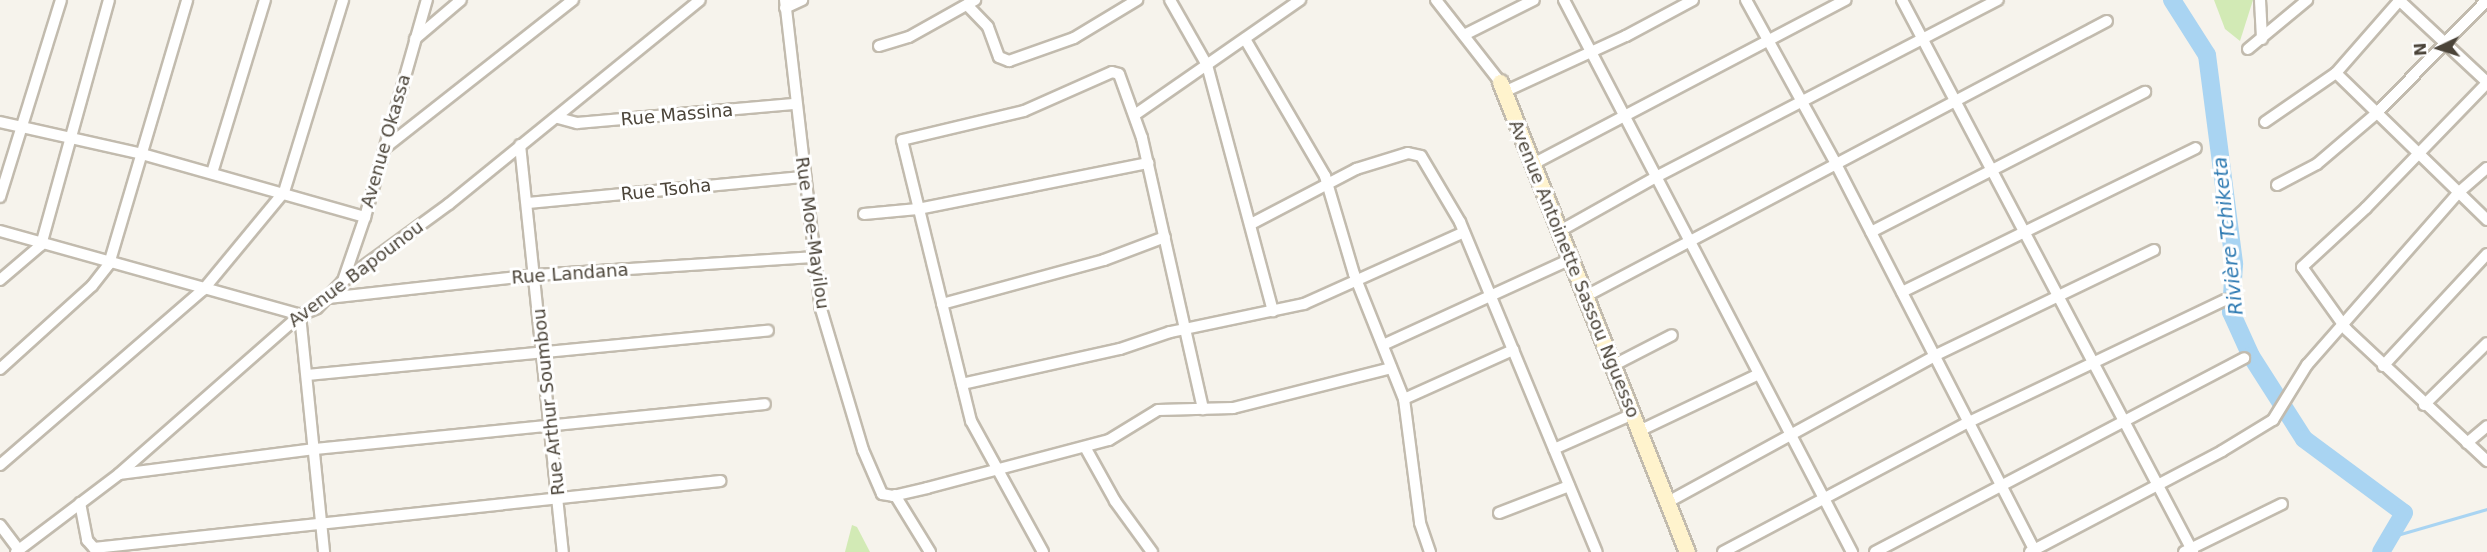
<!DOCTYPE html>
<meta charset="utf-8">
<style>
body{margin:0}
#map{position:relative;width:2487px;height:552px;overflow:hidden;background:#f6f3ec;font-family:"DejaVu Sans",sans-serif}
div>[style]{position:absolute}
.green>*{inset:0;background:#d2eab5}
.stream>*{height:3px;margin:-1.5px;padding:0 1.5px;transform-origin:1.5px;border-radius:1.5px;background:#a9d4f2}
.river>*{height:18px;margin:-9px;padding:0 9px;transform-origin:9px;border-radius:9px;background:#a9d4f2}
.roads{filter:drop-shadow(2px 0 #c2bbae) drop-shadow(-2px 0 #c2bbae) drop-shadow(0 2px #c2bbae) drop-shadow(0 -2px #c2bbae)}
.street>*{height:10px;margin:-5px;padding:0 5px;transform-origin:5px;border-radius:5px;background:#fff}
.secondary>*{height:15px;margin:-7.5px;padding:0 7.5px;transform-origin:7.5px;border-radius:7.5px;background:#fff3cd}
span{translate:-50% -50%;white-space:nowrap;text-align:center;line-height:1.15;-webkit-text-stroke:6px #fff;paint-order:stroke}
.street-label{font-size:18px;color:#4b4439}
.water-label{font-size:20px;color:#2e7ab2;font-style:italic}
.north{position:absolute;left:2409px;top:18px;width:60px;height:60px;-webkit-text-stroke:4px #fff;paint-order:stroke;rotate:266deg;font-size:16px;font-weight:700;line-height:24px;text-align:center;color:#4b4439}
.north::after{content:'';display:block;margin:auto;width:21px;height:27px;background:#4b4439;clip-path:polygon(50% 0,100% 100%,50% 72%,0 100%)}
</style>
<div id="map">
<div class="green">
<i style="clip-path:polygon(2214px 0,2253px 0,2240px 41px,2225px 29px)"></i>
<i style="clip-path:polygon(852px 525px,857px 527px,870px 552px,845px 552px)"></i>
</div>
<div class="stream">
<i style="left:2390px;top:537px;width:101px;rotate:-16.1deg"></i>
</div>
<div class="river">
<i style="left:2172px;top:0;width:65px;rotate:57.5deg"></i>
<i style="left:2207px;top:55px;width:211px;rotate:82.6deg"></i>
<i style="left:2234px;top:264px;width:48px;rotate:93.6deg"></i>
<i style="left:2231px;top:312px;width:48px;rotate:65.6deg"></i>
<i style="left:2251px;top:356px;width:98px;rotate:57.4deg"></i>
<i style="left:2304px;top:439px;width:124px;rotate:36.5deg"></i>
<i style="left:2404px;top:513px;width:45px;rotate:120.5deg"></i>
</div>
<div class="roads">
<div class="street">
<i style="left:785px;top:0;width:311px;rotate:83.4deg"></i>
<i style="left:821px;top:309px;width:147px;rotate:73.4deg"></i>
<i style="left:863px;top:450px;width:48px;rotate:66.6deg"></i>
<i style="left:882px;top:494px;width:11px;rotate:10deg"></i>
<i style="left:893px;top:496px;width:35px;rotate:-13deg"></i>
<i style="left:927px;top:488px;width:188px;rotate:-14.8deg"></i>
<i style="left:1109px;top:440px;width:57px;rotate:-31.5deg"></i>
<i style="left:1158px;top:410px;width:75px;rotate:-1.5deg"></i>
<i style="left:1233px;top:408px;width:163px;rotate:-14.2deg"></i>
<i style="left:1170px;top:0;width:75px;rotate:60.4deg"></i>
<i style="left:1207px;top:65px;width:255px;rotate:75deg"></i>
<i style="left:1436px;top:0;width:104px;rotate:52deg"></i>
<i style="left:1564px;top:0;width:623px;rotate:62.45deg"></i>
<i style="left:1746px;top:0;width:187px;rotate:61.2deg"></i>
<i style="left:1836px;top:164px;width:436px;rotate:62.8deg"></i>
<i style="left:1902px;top:0;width:624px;rotate:62.2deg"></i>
<i style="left:2260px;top:0;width:39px;rotate:87deg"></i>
<i style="left:2399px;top:0;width:120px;rotate:43deg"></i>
<i style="left:967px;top:5px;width:30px;rotate:46deg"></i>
<i style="left:988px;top:27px;width:32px;rotate:70deg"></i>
<i style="left:999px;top:57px;width:11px;rotate:22deg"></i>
<i style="left:1009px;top:61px;width:69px;rotate:-19.5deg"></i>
<i style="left:1074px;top:38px;width:74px;rotate:-31.1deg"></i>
<i style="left:785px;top:8px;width:19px;rotate:-25deg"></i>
<i style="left:1464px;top:35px;width:78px;rotate:-26.6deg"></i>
<i style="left:415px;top:39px;width:60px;rotate:-40.3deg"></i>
<i style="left:1245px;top:39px;width:159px;rotate:59.7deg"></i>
<i style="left:1325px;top:176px;width:102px;rotate:73.5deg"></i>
<i style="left:1354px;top:274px;width:135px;rotate:68.2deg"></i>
<i style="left:1404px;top:399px;width:125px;rotate:82.6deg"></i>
<i style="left:1420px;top:523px;width:31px;rotate:71deg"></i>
<i style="left:879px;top:46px;width:31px;rotate:-17deg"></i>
<i style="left:909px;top:37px;width:76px;rotate:-29.3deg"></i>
<i style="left:2248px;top:49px;width:77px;rotate:-39.7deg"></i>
<i style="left:2336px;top:73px;width:211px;rotate:44.2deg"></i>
<i style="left:2487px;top:83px;width:174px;rotate:134.1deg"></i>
<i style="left:2366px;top:208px;width:87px;rotate:137.3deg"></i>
<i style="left:2302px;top:267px;width:77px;rotate:54.5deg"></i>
<i style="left:2347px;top:330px;width:192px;rotate:43.1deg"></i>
<i style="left:1504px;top:92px;width:134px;rotate:-24.7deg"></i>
<i style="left:1626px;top:36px;width:76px;rotate:-28.2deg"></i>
<i style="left:1136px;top:114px;width:200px;rotate:-34.8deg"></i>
<i style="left:558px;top:118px;width:20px;rotate:15deg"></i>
<i style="left:577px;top:123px;width:220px;rotate:-5deg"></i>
<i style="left:0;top:122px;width:146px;rotate:12.7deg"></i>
<i style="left:142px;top:154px;width:232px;rotate:15.8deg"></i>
<i style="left:2265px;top:122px;width:86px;rotate:-34.6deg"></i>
<i style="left:2336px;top:73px;width:97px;rotate:-48.8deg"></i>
<i style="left:520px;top:145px;width:409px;rotate:84deg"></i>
<i style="left:386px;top:147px;width:238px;rotate:-38.2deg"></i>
<i style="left:1533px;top:164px;width:353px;rotate:-27.7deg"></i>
<i style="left:212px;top:173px;width:181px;rotate:-73deg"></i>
<i style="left:2277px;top:185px;width:45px;rotate:-27.7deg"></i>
<i style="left:2317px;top:164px;width:80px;rotate:-40.4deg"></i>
<i style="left:2378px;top:112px;width:156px;rotate:-45.8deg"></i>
<i style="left:0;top:197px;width:206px;rotate:-72.8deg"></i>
<i style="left:528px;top:203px;width:278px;rotate:-5.4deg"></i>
<i style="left:864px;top:214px;width:54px;rotate:-5.3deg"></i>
<i style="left:918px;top:209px;width:235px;rotate:-11.3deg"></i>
<i style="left:1251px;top:224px;width:119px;rotate:-27.6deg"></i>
<i style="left:1356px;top:169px;width:54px;rotate:-17.1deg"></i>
<i style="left:1408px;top:153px;width:13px;rotate:13deg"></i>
<i style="left:1421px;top:156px;width:77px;rotate:59.4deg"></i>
<i style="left:1460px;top:222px;width:357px;rotate:67.5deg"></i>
<i style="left:0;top:231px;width:312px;rotate:15.6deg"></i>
<i style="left:300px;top:315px;width:238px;rotate:84.2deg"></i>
<i style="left:1560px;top:231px;width:110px;rotate:-29.4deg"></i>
<i style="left:1656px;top:177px;width:385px;rotate:-27.4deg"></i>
<i style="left:1871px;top:232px;width:308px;rotate:-27.1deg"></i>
<i style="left:0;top:280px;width:54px;rotate:-40.5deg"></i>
<i style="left:41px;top:245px;width:254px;rotate:-74.5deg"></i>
<i style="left:343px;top:281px;width:68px;rotate:-71deg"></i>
<i style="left:365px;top:217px;width:226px;rotate:-74.1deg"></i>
<i style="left:1902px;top:292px;width:327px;rotate:-26.1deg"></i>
<i style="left:1586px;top:296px;width:589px;rotate:-27.83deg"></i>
<i style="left:328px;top:298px;width:209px;rotate:-6.3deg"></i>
<i style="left:536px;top:275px;width:277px;rotate:-3.7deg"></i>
<i style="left:942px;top:304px;width:168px;rotate:-15.2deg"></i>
<i style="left:1104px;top:260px;width:65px;rotate:-20.7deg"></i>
<i style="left:1383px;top:345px;width:207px;rotate:-24.6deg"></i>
<i style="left:1614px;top:365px;width:65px;rotate:-27.3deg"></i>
<i style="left:2383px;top:366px;width:153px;rotate:-47.1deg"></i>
<i style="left:0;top:369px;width:124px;rotate:-42.1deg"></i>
<i style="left:92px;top:286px;width:28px;rotate:-52deg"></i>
<i style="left:109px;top:264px;width:275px;rotate:-73.5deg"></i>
<i style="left:307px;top:375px;width:463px;rotate:-5.5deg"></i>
<i style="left:962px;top:384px;width:162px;rotate:-12.5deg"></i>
<i style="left:1120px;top:349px;width:53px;rotate:-18.8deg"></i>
<i style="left:1170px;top:332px;width:137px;rotate:-11.8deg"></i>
<i style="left:1304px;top:304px;width:175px;rotate:-24.2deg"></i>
<i style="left:1404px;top:399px;width:120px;rotate:-24.2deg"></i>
<i style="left:2424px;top:405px;width:88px;rotate:-44.5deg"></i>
<i style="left:1639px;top:431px;width:131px;rotate:-25.4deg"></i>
<i style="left:2467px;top:443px;width:26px;rotate:-40deg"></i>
<i style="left:1085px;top:447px;width:62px;rotate:60.9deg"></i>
<i style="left:1115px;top:501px;width:63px;rotate:54deg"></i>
<i style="left:1554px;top:449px;width:86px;rotate:-23.9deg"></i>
<i style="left:0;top:465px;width:268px;rotate:-40.8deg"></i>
<i style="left:203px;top:290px;width:127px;rotate:-50.4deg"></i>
<i style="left:284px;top:192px;width:201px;rotate:-72.9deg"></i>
<i style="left:120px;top:474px;width:197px;rotate:-7.3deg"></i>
<i style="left:315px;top:449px;width:452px;rotate:-5.7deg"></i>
<i style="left:895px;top:495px;width:67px;rotate:58.4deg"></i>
<i style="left:1668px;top:502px;width:306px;rotate:-28.7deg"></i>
<i style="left:1936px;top:355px;width:242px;rotate:-25.7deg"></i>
<i style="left:80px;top:503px;width:38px;rotate:79deg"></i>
<i style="left:87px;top:540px;width:11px;rotate:49deg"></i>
<i style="left:94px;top:548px;width:630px;rotate:-6.11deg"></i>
<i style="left:1499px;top:513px;width:75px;rotate:-21.1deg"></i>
<i style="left:0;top:525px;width:31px;rotate:53deg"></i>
<i style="left:16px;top:552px;width:129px;rotate:-37.1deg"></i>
<i style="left:119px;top:474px;width:241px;rotate:-41.3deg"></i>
<i style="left:300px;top:315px;width:18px;rotate:-22deg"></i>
<i style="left:317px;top:308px;width:36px;rotate:-46deg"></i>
<i style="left:342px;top:282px;width:132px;rotate:-36.1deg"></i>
<i style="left:449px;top:204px;width:323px;rotate:-39.1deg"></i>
<i style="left:1043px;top:552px;width:149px;rotate:-118.8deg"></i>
<i style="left:971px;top:421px;width:289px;rotate:-103.8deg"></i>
<i style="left:902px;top:140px;width:125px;rotate:-13.4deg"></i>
<i style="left:1024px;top:111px;width:96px;rotate:-23.9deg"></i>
<i style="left:1112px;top:72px;width:7px;rotate:16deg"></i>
<i style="left:1119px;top:74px;width:68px;rotate:70.2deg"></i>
<i style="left:1142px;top:138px;width:278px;rotate:77.3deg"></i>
<i style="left:1723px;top:552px;width:278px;rotate:-27.9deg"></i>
<i style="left:1969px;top:422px;width:284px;rotate:-25.5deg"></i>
<i style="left:1875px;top:552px;width:417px;rotate:-27.7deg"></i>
<i style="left:2030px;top:552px;width:217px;rotate:-27.7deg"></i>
<i style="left:2222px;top:451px;width:60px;rotate:-31.3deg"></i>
<i style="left:2273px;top:420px;width:65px;rotate:-58.3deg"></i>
<i style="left:2307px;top:365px;width:229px;rotate:-48.7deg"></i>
<i style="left:2458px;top:193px;width:38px;rotate:-41deg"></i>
<i style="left:2184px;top:552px;width:109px;rotate:-26.1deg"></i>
</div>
<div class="secondary">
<i style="left:1500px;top:82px;width:506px;rotate:68.3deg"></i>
</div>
</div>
<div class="street-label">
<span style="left:677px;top:115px;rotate:-5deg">Rue Massina</span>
<span style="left:386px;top:141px;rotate:-74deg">Avenue Okassa</span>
<span style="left:666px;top:190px;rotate:-6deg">Rue Tsoha</span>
<span style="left:812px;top:233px;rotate:82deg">Rue Moe-Mayilou</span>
<span style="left:1574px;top:269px;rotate:68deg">Avenue Antoinette Sassou Nguesso</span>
<span style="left:356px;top:274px;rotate:-37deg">Avenue Bapounou</span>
<span style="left:570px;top:274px;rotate:-4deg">Rue Landana</span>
<span style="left:549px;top:402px;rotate:-96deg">Rue Arthur Soumbou</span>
</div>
<div class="water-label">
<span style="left:2228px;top:236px;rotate:-96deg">Rivière Tchiketa</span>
</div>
<div class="north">N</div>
</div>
